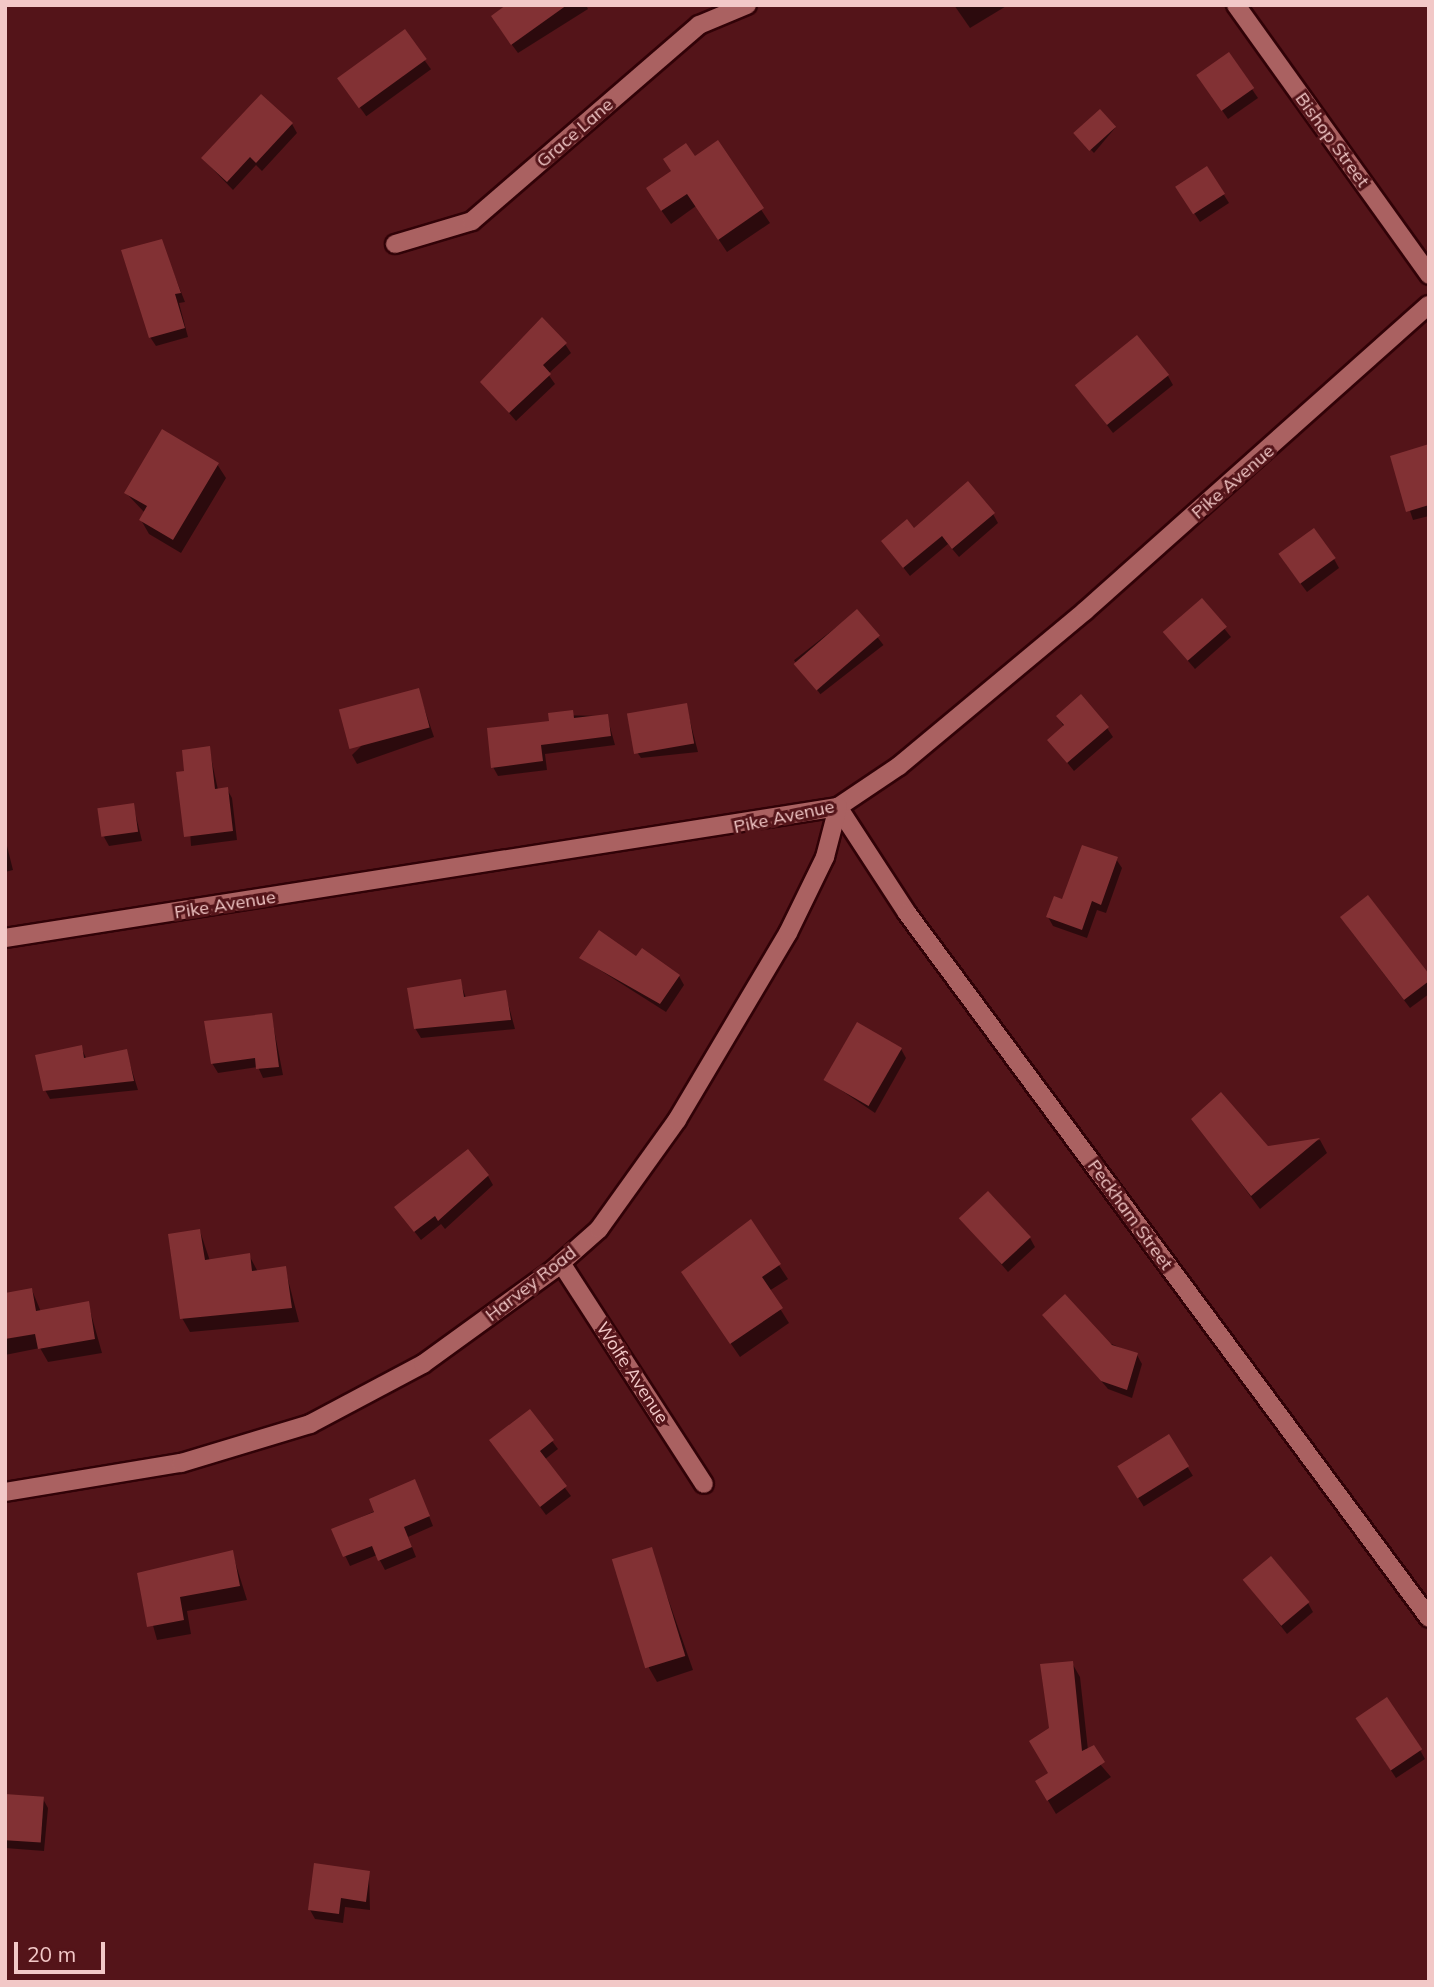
<!DOCTYPE html>
<style>
body{margin:0}
#map{position:relative;width:1434px;height:1987px;overflow:hidden;background:#541419;font-family:Mulish,sans-serif}
div>[style]{position:absolute}
.shadow>*{inset:0;background:#0007;transform-origin:0 0}
.building>*{inset:0;background:#823134;transform-origin:0 0}
.roads{filter:drop-shadow(2px 0 #310207) drop-shadow(-2px 0 #310207) drop-shadow(0 2px #310207) drop-shadow(0 -2px #310207)}
.minor>*{height:18px;margin:-9px;padding:0 9px;transform-origin:9px;border-radius:9px;background:#aa6161}
.tertiary>*{height:18px;margin:-9px;padding:0 9px;transform-origin:9px;border-radius:9px;background:#aa6161}
span{translate:-50% -50%;white-space:nowrap;text-align:center;line-height:1.15;-webkit-text-stroke:6px #541419;paint-order:stroke}
.street-label{font-size:18px;color:#f2c8c7}
.frame{position:absolute;inset:0;border:7px solid #f2c8c7;pointer-events:none}
.scale{position:absolute;left:14px;top:1942px;width:91px;height:32px;box-sizing:border-box;border:4px solid #f2c8c7;border-top:0;padding-left:9px;font-size:21px;line-height:24px;white-space:nowrap;color:#f2c8c7;-webkit-text-stroke:5px #541419;paint-order:stroke}
</style>
<div id="map">
<div class="shadow">
<i style="clip-path:polygon(509px 5px,586px 5px,588px 9px,518px 53px,498px 26px)"></i>
<i style="clip-path:polygon(954px 5px,1008px 5px,970px 28px)"></i>
<i style="left:404px;top:32px;width:46px;height:80px;rotate:54deg"></i>
<i style="clip-path:polygon(1228px 54px,1258px 98px,1228px 119px,1204px 84px)"></i>
<i style="clip-path:polygon(292px 124px,297px 133px,262px 171px,256px 165px,233px 190px,203px 159px)"></i>
<i style="clip-path:polygon(1115px 128px,1094px 153px,1079px 138px)"></i>
<i style="clip-path:polygon(717px 143px,770px 223px,727px 252px,696px 206px,671px 224px,656px 203px,694px 158px)"></i>
<i style="clip-path:polygon(1224px 195px,1229px 203px,1200px 222px,1183px 196px)"></i>
<i style="clip-path:polygon(161px 241px,185px 302px,179px 303px,188px 337px,156px 346px,150px 337px)"></i>
<i style="clip-path:polygon(565px 344px,571px 353px,548px 374px,555px 384px,516px 421px,482px 382px)"></i>
<i style="clip-path:polygon(1168px 376px,1173px 385px,1113px 433px,1083px 394px)"></i>
<i style="clip-path:polygon(1429px 446px,1429px 516px,1413px 520px,1392px 457px)"></i>
<i style="clip-path:polygon(217px 464px,226px 478px,181px 553px,149px 534px,141px 520px,145px 513px,126px 493px)"></i>
<i style="clip-path:polygon(993px 514px,998px 523px,959px 557px,948px 544px,910px 576px,883px 542px)"></i>
<i style="clip-path:polygon(1334px 559px,1339px 568px,1307px 592px,1286px 564px)"></i>
<i style="clip-path:polygon(1202px 601px,1231px 637px,1195px 669px,1171px 641px)"></i>
<i style="left:857px;top:611px;width:43px;height:80px;rotate:52deg"></i>
<i style="clip-path:polygon(418px 690px,434px 737px,357px 764px,352px 755px)"></i>
<i style="clip-path:polygon(686px 705px,698px 752px,641px 758px,635px 749px)"></i>
<i style="clip-path:polygon(550px 715px,607px 716px,615px 745px,545px 754px,547px 770px,498px 776px,493px 767px,551px 722px)"></i>
<i style="clip-path:polygon(1058px 717px,1107px 728px,1113px 737px,1074px 771px,1049px 740px,1064px 727px)"></i>
<i style="clip-path:polygon(209px 748px,218px 790px,227px 789px,232px 798px,237px 840px,191px 846px,186px 772px)"></i>
<i style="clip-path:polygon(133px 804px,142px 841px,109px 846px,104px 837px)"></i>
<i style="clip-path:polygon(5px 838px,13px 870px,5px 872px)"></i>
<i style="clip-path:polygon(1116px 859px,1122px 868px,1106px 913px,1097px 910px,1087px 938px,1053px 926px,1048px 917px)"></i>
<i style="clip-path:polygon(1347px 926px,1429px 976px,1429px 994px,1410px 1008px)"></i>
<i style="clip-path:polygon(581px 958px,637px 958px,679px 976px,684px 985px,666px 1012px)"></i>
<i style="clip-path:polygon(460px 981px,466px 998px,505px 992px,515px 1029px,421px 1038px,415px 1028px)"></i>
<i style="clip-path:polygon(271px 1014px,283px 1075px,263px 1078px,258px 1067px,218px 1073px,212px 1063px)"></i>
<i style="clip-path:polygon(81px 1047px,87px 1060px,126px 1051px,138px 1090px,50px 1099px,45px 1090px)"></i>
<i style="clip-path:polygon(901px 1049px,906px 1058px,875px 1113px,826px 1080px)"></i>
<i style="clip-path:polygon(1193px 1119px,1267px 1148px,1320px 1140px,1327px 1153px,1260px 1209px)"></i>
<i style="clip-path:polygon(488px 1176px,493px 1185px,445px 1229px,441px 1224px,421px 1240px,396px 1208px)"></i>
<i style="clip-path:polygon(962px 1219px,1030px 1238px,1035px 1247px,1008px 1272px)"></i>
<i style="clip-path:polygon(750px 1221px,788px 1279px,769px 1291px,789px 1323px,740px 1357px,692px 1287px)"></i>
<i style="clip-path:polygon(200px 1231px,210px 1261px,249px 1255px,258px 1272px,285px 1268px,299px 1322px,190px 1332px,182px 1318px)"></i>
<i style="clip-path:polygon(32px 1290px,41px 1312px,88px 1303px,102px 1353px,48px 1362px,40px 1348px,5px 1355px,5px 1295px)"></i>
<i style="clip-path:polygon(1045px 1315px,1137px 1355px,1142px 1364px,1132px 1398px,1108px 1389px)"></i>
<i style="left:1168px;top:1436px;width:47px;height:58px;rotate:58deg"></i>
<i style="clip-path:polygon(491px 1441px,552px 1441px,558px 1449px,544px 1460px,571px 1496px,546px 1515px)"></i>
<i style="clip-path:polygon(419px 1491px,433px 1526px,408px 1537px,416px 1557px,385px 1570px,377px 1555px,350px 1566px,333px 1530px)"></i>
<i style="clip-path:polygon(651px 1550px,693px 1670px,657px 1682px,649px 1668px)"></i>
<i style="clip-path:polygon(232px 1552px,247px 1600px,187px 1611px,191px 1634px,157px 1640px,139px 1575px)"></i>
<i style="clip-path:polygon(1245px 1580px,1308px 1603px,1313px 1612px,1287px 1634px)"></i>
<i style="clip-path:polygon(1072px 1663px,1080px 1677px,1088px 1750px,1111px 1777px,1056px 1814px,1037px 1782px,1050px 1774px)"></i>
<i style="clip-path:polygon(1362px 1727px,1420px 1750px,1425px 1759px,1396px 1778px)"></i>
<i style="clip-path:polygon(5px 1796px,43px 1799px,48px 1808px,44px 1851px,5px 1848px)"></i>
<i style="clip-path:polygon(369px 1873px,370px 1910px,345px 1907px,343px 1923px,315px 1919px,310px 1910px)"></i>
</div>
<div class="building">
<i style="clip-path:polygon(506px 5px,567px 5px,511px 45px,491px 16px)"></i>
<i style="left:405px;top:29px;width:37px;height:84px;rotate:54deg"></i>
<i style="left:1229px;top:52px;width:44px;height:40px;rotate:55deg"></i>
<i style="clip-path:polygon(261px 94px,293px 123px,256px 163px,250px 157px,227px 182px,201px 158px)"></i>
<i style="left:1100px;top:109px;width:24px;height:36px;rotate:48deg"></i>
<i style="clip-path:polygon(718px 140px,764px 208px,718px 240px,687px 194px,661px 211px,646px 188px,671px 171px,663px 159px,686px 143px,695px 156px)"></i>
<i style="left:1207px;top:166px;width:33px;height:38px;rotate:57deg"></i>
<i style="clip-path:polygon(162px 239px,181px 293px,175px 294px,185px 328px,149px 338px,121px 250px)"></i>
<i style="clip-path:polygon(542px 317px,567px 343px,543px 365px,551px 374px,509px 413px,480px 382px)"></i>
<i style="left:1137px;top:335px;width:51px;height:80px;rotate:51deg"></i>
<i style="clip-path:polygon(162px 429px,219px 463px,173px 540px,139px 520px,147px 506px,124px 493px)"></i>
<i style="clip-path:polygon(1429px 444px,1429px 505px,1406px 512px,1390px 456px)"></i>
<i style="clip-path:polygon(968px 481px,995px 513px,952px 549px,942px 536px,903px 568px,881px 541px,907px 519px,914px 528px)"></i>
<i style="left:1314px;top:528px;width:37px;height:44px;rotate:54deg"></i>
<i style="left:1202px;top:598px;width:38px;height:52px;rotate:49deg"></i>
<i style="left:857px;top:609px;width:35px;height:84px;rotate:49deg"></i>
<i style="left:419px;top:688px;width:41px;height:83px;rotate:75deg"></i>
<i style="clip-path:polygon(1081px 694px,1109px 727px,1067px 763px,1047px 740px,1064px 725px,1056px 716px)"></i>
<i style="left:687px;top:703px;width:41px;height:61px;rotate:80deg"></i>
<i style="clip-path:polygon(573px 710px,574px 718px,608px 714px,611px 736px,541px 745px,543px 761px,491px 768px,487px 728px,549px 721px,548px 713px)"></i>
<i style="clip-path:polygon(210px 746px,215px 789px,228px 787px,233px 831px,184px 837px,176px 772px,184px 771px,182px 750px)"></i>
<i style="left:134px;top:803px;width:29px;height:37px;rotate:82deg"></i>
<i style="clip-path:polygon(1082px 845px,1118px 857px,1101px 905px,1092px 901px,1082px 930px,1046px 917px,1054px 896px,1062px 899px)"></i>
<i style="clip-path:polygon(1368px 895px,1429px 974px,1429px 981px,1404px 1000px,1340px 917px)"></i>
<i style="clip-path:polygon(599px 930px,636px 956px,642px 948px,680px 975px,660px 1004px,579px 958px)"></i>
<i style="clip-path:polygon(461px 979px,464px 997px,506px 990px,511px 1020px,414px 1029px,407px 988px)"></i>
<i style="clip-path:polygon(272px 1013px,279px 1067px,256px 1069px,255px 1058px,211px 1064px,204px 1021px)"></i>
<i style="left:857px;top:1022px;width:52px;height:67px;rotate:30deg"></i>
<i style="clip-path:polygon(82px 1045px,84px 1058px,127px 1049px,134px 1081px,43px 1091px,35px 1055px)"></i>
<i style="clip-path:polygon(1221px 1092px,1268px 1146px,1320px 1138px,1251px 1196px,1191px 1119px)"></i>
<i style="clip-path:polygon(468px 1149px,489px 1175px,438px 1221px,435px 1216px,414px 1232px,394px 1207px)"></i>
<i style="left:988px;top:1191px;width:63px;height:40px;rotate:47deg"></i>
<i style="clip-path:polygon(751px 1219px,781px 1264px,762px 1277px,783px 1308px,730px 1344px,681px 1272px)"></i>
<i style="clip-path:polygon(200px 1229px,205px 1260px,250px 1253px,252px 1271px,286px 1266px,292px 1308px,180px 1319px,168px 1234px)"></i>
<i style="clip-path:polygon(32px 1288px,36px 1311px,89px 1301px,95px 1339px,38px 1349px,35px 1334px,5px 1339px,5px 1293px)"></i>
<i style="clip-path:polygon(1065px 1294px,1112px 1345px,1138px 1353px,1127px 1390px,1101px 1381px,1042px 1315px)"></i>
<i style="clip-path:polygon(530px 1409px,554px 1440px,540px 1451px,567px 1486px,540px 1507px,489px 1440px)"></i>
<i style="left:1169px;top:1434px;width:38px;height:61px;rotate:58deg"></i>
<i style="clip-path:polygon(415px 1479px,430px 1516px,404px 1527px,412px 1547px,378px 1561px,372px 1546px,343px 1557px,331px 1529px,374px 1512px,369px 1499px)"></i>
<i style="left:652px;top:1547px;width:114px;height:42px;rotate:73deg"></i>
<i style="clip-path:polygon(233px 1550px,240px 1586px,180px 1597px,184px 1620px,147px 1627px,137px 1573px)"></i>
<i style="left:1271px;top:1556px;width:60px;height:37px;rotate:50deg"></i>
<i style="clip-path:polygon(1073px 1661px,1082px 1751px,1094px 1745px,1105px 1762px,1047px 1801px,1035px 1781px,1048px 1773px,1029px 1741px,1049px 1728px,1040px 1664px)"></i>
<i style="left:1387px;top:1697px;width:63px;height:38px;rotate:56deg"></i>
<i style="left:5px;top:1794px;width:39px;height:46px;rotate:4deg"></i>
<i style="clip-path:polygon(314px 1863px,370px 1871px,366px 1902px,341px 1898px,339px 1914px,308px 1910px)"></i>
</div>
<div class="roads">
<div class="minor">
<i style="left:395px;top:244px;width:80px;rotate:-16.6deg"></i>
<i style="left:472px;top:221px;width:300px;rotate:-40.8deg"></i>
<i style="left:699px;top:25px;width:52px;rotate:-22.6deg"></i>
<i style="left:838px;top:807px;width:126px;rotate:56.9deg"></i>
<i style="left:907px;top:913px;width:877px;rotate:53.48deg"></i>
<i style="left:5px;top:938px;width:843px;rotate:-8.94deg"></i>
<i style="left:838px;top:807px;width:73px;rotate:-33.9deg"></i>
<i style="left:899px;top:766px;width:242px;rotate:-39.8deg"></i>
<i style="left:1085px;top:611px;width:460px;rotate:-41.7deg"></i>
<i style="left:561px;top:1263px;width:263px;rotate:57.1deg"></i>
<i style="left:5px;top:1492px;width:178px;rotate:-9.4deg"></i>
<i style="left:181px;top:1463px;width:135px;rotate:-16.8deg"></i>
<i style="left:310px;top:1424px;width:128px;rotate:-28deg"></i>
<i style="left:423px;top:1364px;width:162px;rotate:-35.9deg"></i>
<i style="left:554px;top:1269px;width:60px;rotate:-41.6deg"></i>
<i style="left:599px;top:1229px;width:134px;rotate:-54.4deg"></i>
<i style="left:677px;top:1120px;width:217px;rotate:-59.3deg"></i>
<i style="left:788px;top:933px;width:85px;rotate:-64deg"></i>
<i style="left:825px;top:857px;width:52px;rotate:-75.4deg"></i>
</div>
<div class="tertiary">
<i style="left:1236px;top:5px;width:332px;rotate:54.4deg"></i>
</div>
</div>
<div class="street-label">
<span style="left:575px;top:133px;rotate:-41deg">Grace Lane</span>
<span style="left:1332px;top:140px;rotate:54deg">Bishop Street</span>
<span style="left:1233px;top:482px;rotate:-41deg">Pike Avenue</span>
<span style="left:784px;top:817px;rotate:-12deg">Pike Avenue</span>
<span style="left:225px;top:905px;rotate:-9deg">Pike Avenue</span>
<span style="left:1130px;top:1215px;rotate:54deg">Peckham Street</span>
<span style="left:531px;top:1284px;rotate:-38deg">Harvey Road</span>
<span style="left:632px;top:1373px;rotate:57deg">Wolfe Avenue</span>
</div>
<div class="frame"></div>
<div class="scale">20 m</div>
</div>
